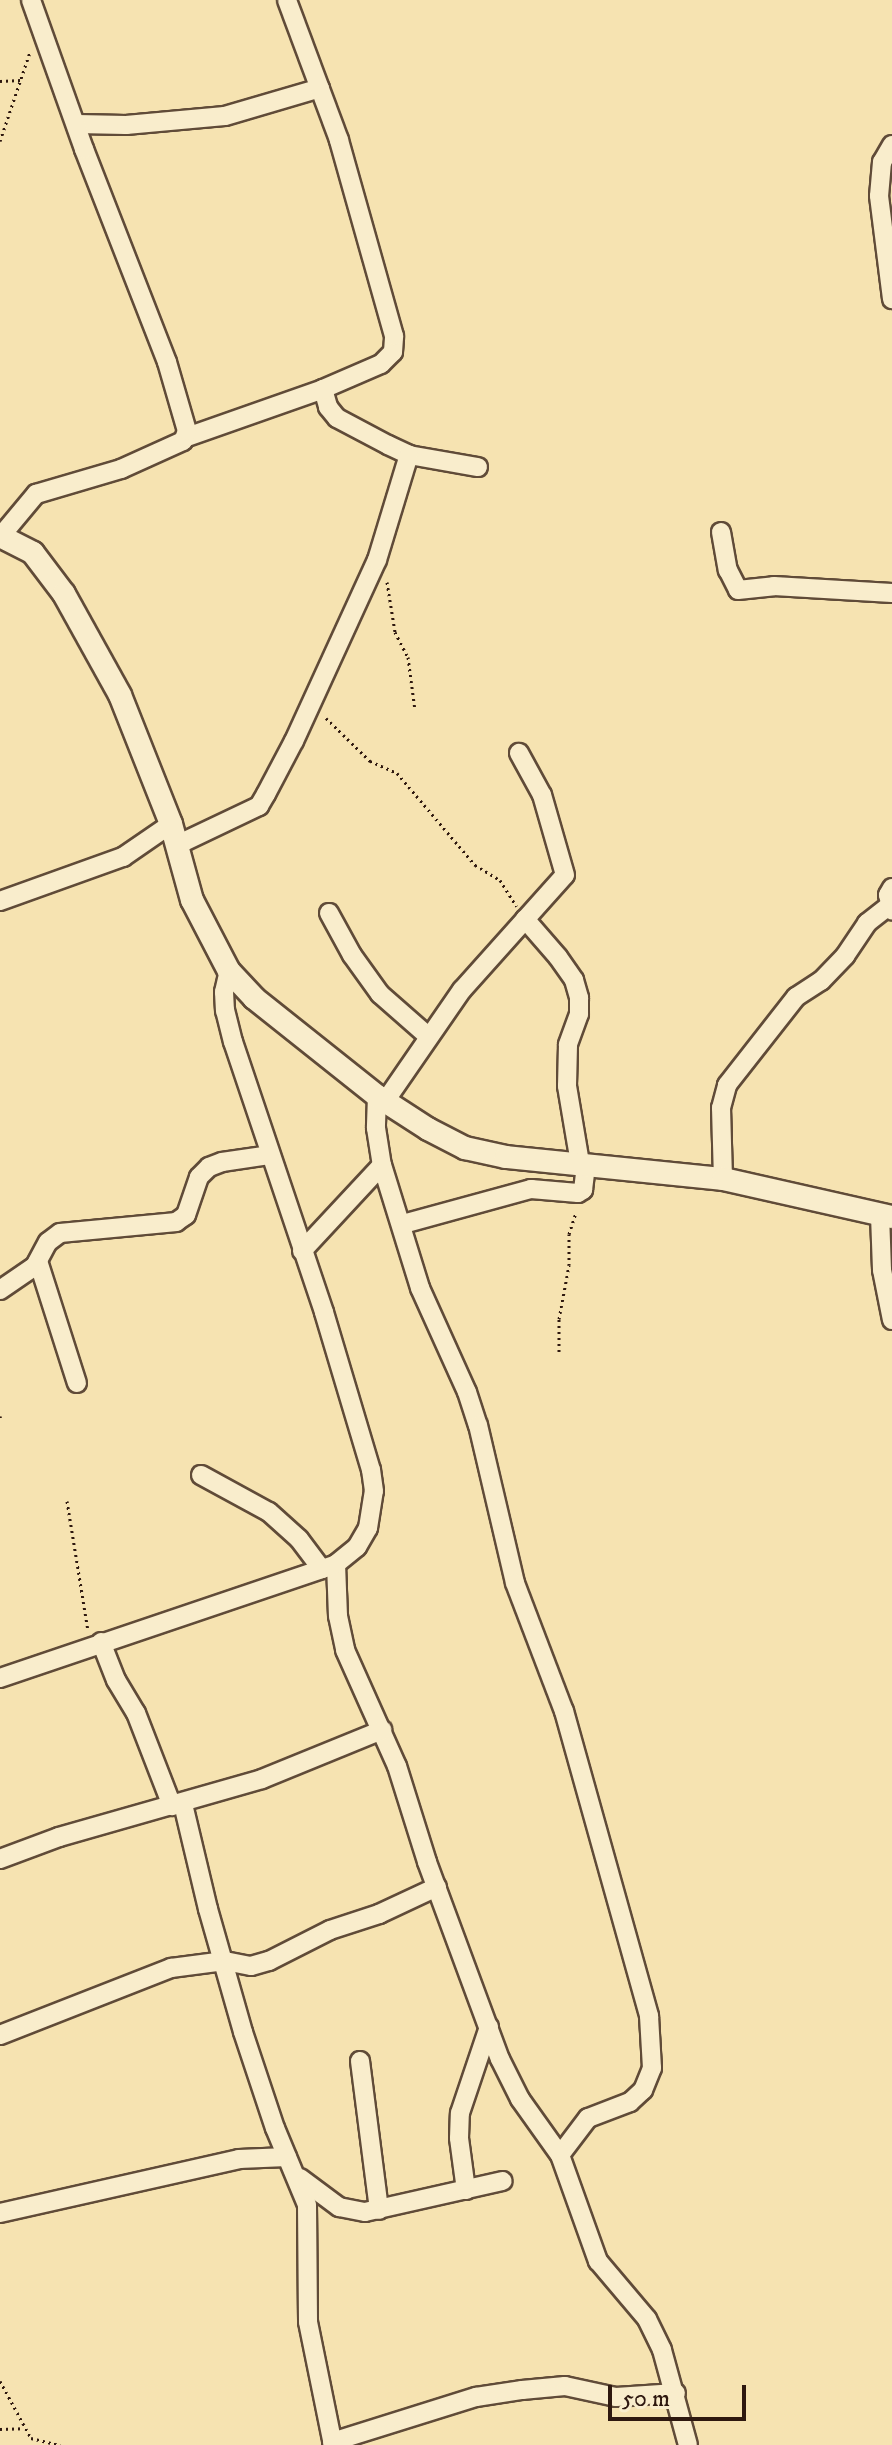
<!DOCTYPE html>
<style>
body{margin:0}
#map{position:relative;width:892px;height:2445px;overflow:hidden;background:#f6e3b1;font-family:"IM FELL DW Pica",serif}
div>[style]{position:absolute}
.path>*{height:3px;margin-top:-1.5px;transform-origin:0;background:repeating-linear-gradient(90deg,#2e180f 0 2px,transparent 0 6px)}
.roads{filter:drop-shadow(2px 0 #604b38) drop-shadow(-2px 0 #604b38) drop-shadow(0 2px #604b38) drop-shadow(0 -2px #604b38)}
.minor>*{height:18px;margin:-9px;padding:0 9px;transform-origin:9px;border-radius:9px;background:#f9edcc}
.tertiary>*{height:22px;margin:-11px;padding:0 11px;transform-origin:11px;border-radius:11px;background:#f9edcc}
span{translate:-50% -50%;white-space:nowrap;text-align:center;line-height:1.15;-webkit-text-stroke:8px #f9edcc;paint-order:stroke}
.scale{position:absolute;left:608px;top:2385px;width:138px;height:36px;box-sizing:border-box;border:4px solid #2e180f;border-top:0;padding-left:10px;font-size:24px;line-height:28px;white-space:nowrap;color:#2e180f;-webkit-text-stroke:6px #f9edcc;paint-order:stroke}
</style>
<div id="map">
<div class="path">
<i style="left:0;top:81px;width:21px;rotate:-3deg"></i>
<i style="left:0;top:141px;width:94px;rotate:-71.4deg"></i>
<i style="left:387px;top:582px;width:51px;rotate:80.9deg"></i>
<i style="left:395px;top:632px;width:28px;rotate:63deg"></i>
<i style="left:408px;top:657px;width:53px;rotate:82.5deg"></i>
<i style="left:326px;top:718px;width:62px;rotate:44.3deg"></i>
<i style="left:370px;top:761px;width:30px;rotate:24deg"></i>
<i style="left:397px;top:773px;width:121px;rotate:49.7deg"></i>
<i style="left:475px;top:865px;width:29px;rotate:31deg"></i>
<i style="left:500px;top:880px;width:31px;rotate:58deg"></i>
<i style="left:559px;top:1352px;width:33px;rotate:-90deg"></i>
<i style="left:559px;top:1319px;width:55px;rotate:-79.5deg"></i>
<i style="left:569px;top:1265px;width:31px;rotate:-90deg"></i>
<i style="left:569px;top:1234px;width:22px;rotate:-72deg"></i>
<i style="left:0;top:1416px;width:4px;rotate:76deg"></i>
<i style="left:67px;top:1501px;width:131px;rotate:80.8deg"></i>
<i style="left:0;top:2381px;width:65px;rotate:61.5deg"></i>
<i style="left:31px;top:2438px;width:30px;rotate:14deg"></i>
<i style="left:0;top:2429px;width:24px;rotate:-2deg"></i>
</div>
<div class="roads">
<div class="minor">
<i style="left:77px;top:124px;width:49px;rotate:1.2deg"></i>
<i style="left:126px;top:125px;width:99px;rotate:-5.2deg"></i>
<i style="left:225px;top:116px;width:99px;rotate:-16.4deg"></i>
<i style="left:892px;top:145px;width:20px;rotate:120deg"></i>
<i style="left:882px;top:162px;width:34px;rotate:95deg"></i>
<i style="left:879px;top:196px;width:104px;rotate:82.8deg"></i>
<i style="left:323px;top:389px;width:19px;rotate:74deg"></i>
<i style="left:328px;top:407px;width:14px;rotate:51deg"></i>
<i style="left:337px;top:418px;width:58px;rotate:27.9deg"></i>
<i style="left:388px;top:445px;width:23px;rotate:25deg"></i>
<i style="left:409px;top:455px;width:70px;rotate:9.9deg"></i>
<i style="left:187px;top:437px;width:144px;rotate:-19.4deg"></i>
<i style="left:323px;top:389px;width:63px;rotate:-23.3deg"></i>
<i style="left:381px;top:364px;width:17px;rotate:-45deg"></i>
<i style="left:393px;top:352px;width:16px;rotate:-86deg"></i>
<i style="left:394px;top:336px;width:204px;rotate:-105.7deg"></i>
<i style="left:339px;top:140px;width:149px;rotate:-110.4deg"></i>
<i style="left:721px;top:532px;width:39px;rotate:80deg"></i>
<i style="left:728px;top:570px;width:22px;rotate:63deg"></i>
<i style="left:738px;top:590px;width:36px;rotate:-6deg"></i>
<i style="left:774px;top:586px;width:118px;rotate:3.4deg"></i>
<i style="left:1px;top:536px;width:55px;rotate:-50.2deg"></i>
<i style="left:36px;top:494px;width:89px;rotate:-16.4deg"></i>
<i style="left:121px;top:469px;width:68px;rotate:-24.3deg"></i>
<i style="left:183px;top:441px;width:11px;rotate:-68deg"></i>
<i style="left:187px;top:431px;width:72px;rotate:-106.2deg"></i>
<i style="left:167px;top:362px;width:229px;rotate:-111.3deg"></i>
<i style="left:84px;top:149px;width:158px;rotate:-109.6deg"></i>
<i style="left:177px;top:845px;width:91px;rotate:-25.4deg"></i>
<i style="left:259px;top:806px;width:14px;rotate:-60deg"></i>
<i style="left:266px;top:794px;width:60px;rotate:-62.2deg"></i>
<i style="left:294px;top:741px;width:199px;rotate:-65.4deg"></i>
<i style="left:377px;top:560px;width:110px;rotate:-73.1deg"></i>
<i style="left:892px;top:888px;width:8px;rotate:120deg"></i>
<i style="left:888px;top:895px;width:16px;rotate:75deg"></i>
<i style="left:0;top:901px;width:131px;rotate:-19.7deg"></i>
<i style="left:123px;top:857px;width:58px;rotate:-34.5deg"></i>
<i style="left:329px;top:913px;width:48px;rotate:61.3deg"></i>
<i style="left:352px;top:955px;width:48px;rotate:54.3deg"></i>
<i style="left:380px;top:994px;width:64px;rotate:41.2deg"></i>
<i style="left:525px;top:919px;width:50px;rotate:49deg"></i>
<i style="left:558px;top:957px;width:28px;rotate:55deg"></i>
<i style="left:574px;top:980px;width:19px;rotate:74deg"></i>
<i style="left:579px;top:998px;width:16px;rotate:90deg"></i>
<i style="left:579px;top:1014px;width:33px;rotate:110deg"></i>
<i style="left:568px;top:1045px;width:41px;rotate:91.4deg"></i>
<i style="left:567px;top:1086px;width:78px;rotate:80.4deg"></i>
<i style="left:377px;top:1096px;width:32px;rotate:92deg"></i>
<i style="left:376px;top:1128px;width:37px;rotate:81deg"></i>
<i style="left:382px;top:1165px;width:129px;rotate:72.8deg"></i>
<i style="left:420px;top:1288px;width:114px;rotate:65.7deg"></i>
<i style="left:467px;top:1392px;width:35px;rotate:72deg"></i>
<i style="left:478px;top:1425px;width:162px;rotate:76.8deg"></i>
<i style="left:515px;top:1583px;width:137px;rotate:69.1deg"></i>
<i style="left:564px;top:1711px;width:317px;rotate:74.4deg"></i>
<i style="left:649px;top:2016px;width:52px;rotate:86.7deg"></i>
<i style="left:652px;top:2068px;width:24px;rotate:112deg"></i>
<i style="left:643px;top:2090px;width:18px;rotate:137deg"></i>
<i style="left:630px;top:2102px;width:45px;rotate:159.1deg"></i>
<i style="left:588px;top:2118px;width:46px;rotate:127.1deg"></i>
<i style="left:386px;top:1100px;width:134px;rotate:-55.4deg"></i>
<i style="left:462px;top:990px;width:154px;rotate:-48.2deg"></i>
<i style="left:565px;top:875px;width:83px;rotate:-106deg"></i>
<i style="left:542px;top:795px;width:48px;rotate:-118.7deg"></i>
<i style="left:723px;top:1179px;width:71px;rotate:-91.6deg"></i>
<i style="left:721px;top:1108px;width:24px;rotate:-75deg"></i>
<i style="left:727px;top:1085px;width:112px;rotate:-51.9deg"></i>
<i style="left:796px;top:997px;width:30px;rotate:-33deg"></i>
<i style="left:821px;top:981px;width:35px;rotate:-46deg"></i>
<i style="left:845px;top:956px;width:40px;rotate:-56deg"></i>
<i style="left:867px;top:923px;width:28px;rotate:-38deg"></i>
<i style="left:880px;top:1215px;width:55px;rotate:87.9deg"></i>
<i style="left:882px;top:1270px;width:51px;rotate:78.7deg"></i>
<i style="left:403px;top:1224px;width:133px;rotate:-15.3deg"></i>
<i style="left:531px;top:1189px;width:47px;rotate:4.9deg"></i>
<i style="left:578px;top:1193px;width:6px;rotate:-31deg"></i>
<i style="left:583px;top:1190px;width:26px;rotate:-83deg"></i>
<i style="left:302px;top:1251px;width:117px;rotate:-47.1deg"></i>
<i style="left:38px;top:1261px;width:128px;rotate:72.3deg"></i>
<i style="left:0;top:1290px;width:42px;rotate:-34.4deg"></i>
<i style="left:35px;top:1266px;width:27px;rotate:-62deg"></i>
<i style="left:48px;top:1242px;width:15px;rotate:-37deg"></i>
<i style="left:60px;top:1233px;width:117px;rotate:-5.4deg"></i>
<i style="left:176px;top:1222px;width:12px;rotate:-35deg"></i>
<i style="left:186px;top:1215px;width:40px;rotate:-71.1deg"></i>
<i style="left:199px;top:1177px;width:14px;rotate:-45deg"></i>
<i style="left:209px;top:1167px;width:14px;rotate:-21deg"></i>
<i style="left:222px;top:1162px;width:49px;rotate:-8.3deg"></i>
<i style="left:201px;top:1475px;width:77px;rotate:28.6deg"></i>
<i style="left:269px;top:1512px;width:40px;rotate:42deg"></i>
<i style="left:299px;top:1539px;width:38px;rotate:53deg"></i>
<i style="left:336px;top:1564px;width:52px;rotate:87.8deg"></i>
<i style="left:338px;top:1616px;width:35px;rotate:78deg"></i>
<i style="left:345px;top:1650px;width:127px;rotate:65.9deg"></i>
<i style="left:397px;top:1766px;width:101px;rotate:72.6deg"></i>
<i style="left:427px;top:1862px;width:210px;rotate:69.7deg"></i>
<i style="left:500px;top:2059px;width:45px;rotate:63.4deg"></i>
<i style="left:520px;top:2099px;width:69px;rotate:54.5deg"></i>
<i style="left:560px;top:2155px;width:113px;rotate:70.3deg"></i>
<i style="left:598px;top:2261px;width:76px;rotate:49.8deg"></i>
<i style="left:647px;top:2319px;width:34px;rotate:64deg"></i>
<i style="left:662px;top:2350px;width:98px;rotate:74.7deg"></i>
<i style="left:101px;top:1642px;width:41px;rotate:68.5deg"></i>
<i style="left:116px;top:1680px;width:39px;rotate:59deg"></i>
<i style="left:136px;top:1713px;width:100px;rotate:68.8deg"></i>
<i style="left:0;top:1678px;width:355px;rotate:-18.7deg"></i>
<i style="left:336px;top:1564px;width:27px;rotate:-39deg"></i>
<i style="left:357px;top:1547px;width:22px;rotate:-60deg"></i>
<i style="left:368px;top:1528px;width:37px;rotate:-81deg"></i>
<i style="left:374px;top:1491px;width:21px;rotate:-98deg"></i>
<i style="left:371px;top:1470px;width:165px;rotate:-106.6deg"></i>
<i style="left:324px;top:1312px;width:285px;rotate:-108.6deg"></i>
<i style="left:233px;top:1042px;width:32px;rotate:-104deg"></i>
<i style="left:225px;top:1011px;width:19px;rotate:-93deg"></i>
<i style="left:224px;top:992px;width:22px;rotate:-77deg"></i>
<i style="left:183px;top:1804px;width:108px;rotate:76.6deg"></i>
<i style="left:208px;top:1909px;width:128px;rotate:74.1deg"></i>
<i style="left:243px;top:2032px;width:101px;rotate:71.6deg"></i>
<i style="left:275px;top:2128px;width:83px;rotate:67.4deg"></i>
<i style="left:307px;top:2205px;width:117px;rotate:89.5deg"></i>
<i style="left:308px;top:2322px;width:126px;rotate:78.5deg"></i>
<i style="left:0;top:1859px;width:63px;rotate:-20.4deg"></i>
<i style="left:59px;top:1837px;width:211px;rotate:-15.9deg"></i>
<i style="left:262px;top:1779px;width:130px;rotate:-22.2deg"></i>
<i style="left:0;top:2035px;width:184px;rotate:-21.4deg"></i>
<i style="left:171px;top:1968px;width:54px;rotate:-7.4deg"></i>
<i style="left:225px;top:1961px;width:26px;rotate:11deg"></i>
<i style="left:251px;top:1966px;width:19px;rotate:-16deg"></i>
<i style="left:269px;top:1961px;width:68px;rotate:-26.9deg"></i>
<i style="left:330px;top:1930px;width:52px;rotate:-18.1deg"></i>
<i style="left:379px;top:1914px;width:64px;rotate:-25deg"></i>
<i style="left:360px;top:2061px;width:150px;rotate:82.7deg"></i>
<i style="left:300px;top:2178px;width:49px;rotate:36.6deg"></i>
<i style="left:339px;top:2207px;width:26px;rotate:11deg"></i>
<i style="left:365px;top:2212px;width:141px;rotate:-12.7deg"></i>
<i style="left:466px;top:2190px;width:52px;rotate:-97.7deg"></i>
<i style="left:459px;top:2138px;width:25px;rotate:-88deg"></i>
<i style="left:460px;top:2113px;width:91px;rotate:-71.4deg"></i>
<i style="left:0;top:2213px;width:245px;rotate:-12.7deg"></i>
<i style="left:239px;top:2159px;width:48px;rotate:-2.4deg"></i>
<i style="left:332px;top:2442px;width:151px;rotate:-17.4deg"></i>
<i style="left:476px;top:2397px;width:47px;rotate:-8.7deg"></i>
<i style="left:522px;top:2390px;width:43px;rotate:-5.3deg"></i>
<i style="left:565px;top:2386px;width:52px;rotate:12.2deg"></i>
<i style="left:616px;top:2397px;width:60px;rotate:-3.8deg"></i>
</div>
<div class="tertiary">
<i style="left:0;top:536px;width:37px;rotate:27deg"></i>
<i style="left:33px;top:553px;width:51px;rotate:52.9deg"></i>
<i style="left:64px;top:594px;width:115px;rotate:61deg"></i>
<i style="left:120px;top:695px;width:139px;rotate:68.4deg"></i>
<i style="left:171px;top:824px;width:79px;rotate:74.6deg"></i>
<i style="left:192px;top:900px;width:80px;rotate:62.5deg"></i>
<i style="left:229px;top:971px;width:37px;rotate:47deg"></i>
<i style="left:254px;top:998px;width:157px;rotate:38.5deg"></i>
<i style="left:377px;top:1096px;width:61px;rotate:32.9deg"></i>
<i style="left:428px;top:1129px;width:42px;rotate:27.2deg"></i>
<i style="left:465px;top:1148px;width:42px;rotate:12.4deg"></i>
<i style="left:506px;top:1157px;width:218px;rotate:5.8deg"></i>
<i style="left:723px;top:1179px;width:173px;rotate:12.7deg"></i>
</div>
</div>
<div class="scale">50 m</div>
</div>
